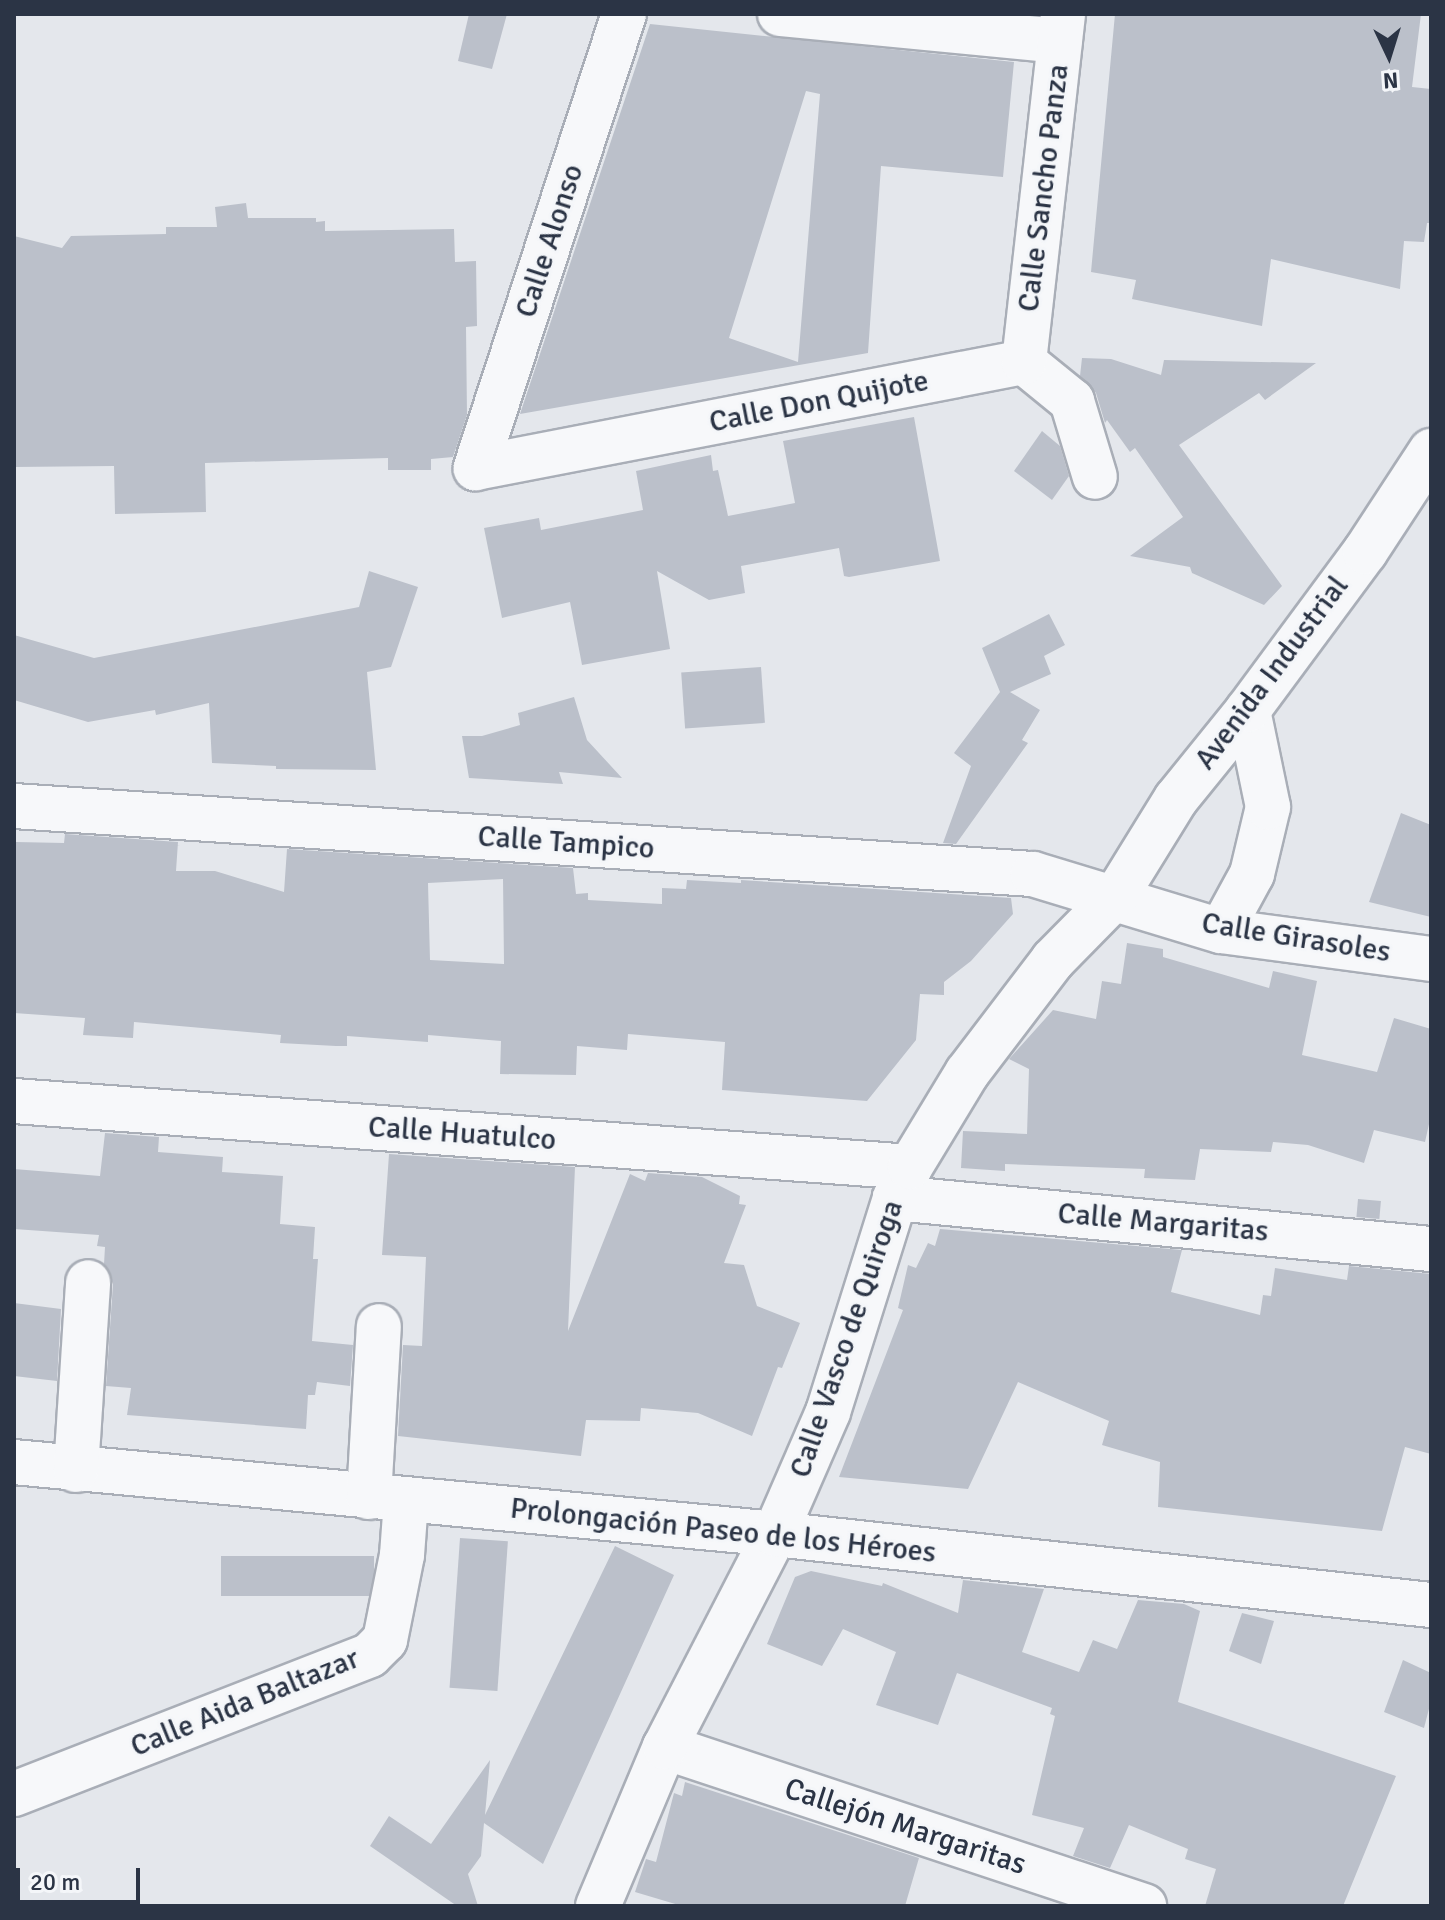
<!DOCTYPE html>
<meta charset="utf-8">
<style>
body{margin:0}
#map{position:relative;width:1445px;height:1920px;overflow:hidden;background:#e4e7ec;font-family:Signika,sans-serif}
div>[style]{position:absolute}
.building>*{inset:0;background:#bbc0ca;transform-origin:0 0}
.roads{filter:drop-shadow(2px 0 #a9aeb7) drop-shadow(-2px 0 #a9aeb7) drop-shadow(0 2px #a9aeb7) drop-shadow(0 -2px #a9aeb7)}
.minor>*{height:44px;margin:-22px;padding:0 22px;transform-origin:22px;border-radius:22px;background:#f7f8fa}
span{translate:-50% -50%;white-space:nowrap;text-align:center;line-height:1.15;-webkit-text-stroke:6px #f4f6f9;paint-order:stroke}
.street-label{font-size:30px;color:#2b3445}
.frame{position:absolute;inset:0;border:16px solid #2b3445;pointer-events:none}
.north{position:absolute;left:1349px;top:16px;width:80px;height:80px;-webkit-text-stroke:6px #f4f6f9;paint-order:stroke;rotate:176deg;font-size:22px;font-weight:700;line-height:32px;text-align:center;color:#2b3445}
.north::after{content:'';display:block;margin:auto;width:28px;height:36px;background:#2b3445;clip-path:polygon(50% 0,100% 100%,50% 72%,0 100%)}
.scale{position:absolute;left:16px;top:1868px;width:124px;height:36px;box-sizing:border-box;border:4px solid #2b3445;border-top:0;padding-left:10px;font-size:24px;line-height:28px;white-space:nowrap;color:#2b3445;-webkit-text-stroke:6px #f4f6f9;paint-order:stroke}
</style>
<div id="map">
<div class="building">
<i style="clip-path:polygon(469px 14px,507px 14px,492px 69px,458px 61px)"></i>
<i style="clip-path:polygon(1115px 14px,1421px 14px,1412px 87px,1431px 89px,1431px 223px,1427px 223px,1424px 242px,1404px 241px,1400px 289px,1271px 259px,1262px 326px,1132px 299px,1136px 280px,1091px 272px)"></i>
<i style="clip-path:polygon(evenodd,650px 24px,1014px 62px,1003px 177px,881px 166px,868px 353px,520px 414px,650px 24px,806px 91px,820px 94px,798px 362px,729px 338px,806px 91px)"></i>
<i style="clip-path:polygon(246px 203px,248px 218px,316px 218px,316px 222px,325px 221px,325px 231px,454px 229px,455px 262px,476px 261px,477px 326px,466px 327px,467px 415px,453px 457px,431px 459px,431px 470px,388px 470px,388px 458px,205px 463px,206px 512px,115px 514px,114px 466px,14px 467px,14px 236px,62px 248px,71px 236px,166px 234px,166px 227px,217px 227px,215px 207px)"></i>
<i style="clip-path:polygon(1082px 358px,1111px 359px,1161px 375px,1164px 360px,1316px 363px,1265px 400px,1259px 393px,1179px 445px,1282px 586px,1264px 605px,1192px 573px,1190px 567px,1130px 556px,1183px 517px,1135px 448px,1130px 452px,1107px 420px,1105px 423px,1096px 393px,1080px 376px)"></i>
<i style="clip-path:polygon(914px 417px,940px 561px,849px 577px,844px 576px,839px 548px,741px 566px,745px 593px,709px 600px,657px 571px,670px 649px,582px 665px,570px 602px,502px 618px,484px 528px,539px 518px,541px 530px,643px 510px,636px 471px,711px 455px,713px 471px,718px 470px,728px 516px,795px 503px,783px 441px)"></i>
<i style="clip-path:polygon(1042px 431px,1060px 446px,1069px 476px,1052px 500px,1014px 471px)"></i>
<i style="clip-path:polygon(369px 571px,418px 587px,391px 667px,367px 672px,376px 770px,276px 769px,276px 766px,212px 763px,209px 703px,156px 715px,155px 710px,88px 722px,14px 700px,14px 635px,94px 658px,359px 607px)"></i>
<i style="clip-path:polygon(1049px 614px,1065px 645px,1044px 656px,1051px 674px,1010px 692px,1040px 710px,1022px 740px,1028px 743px,956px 844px,943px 843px,971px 766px,954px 753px,1000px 692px,982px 648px)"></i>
<i style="left:761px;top:667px;width:56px;height:80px;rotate:86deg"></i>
<i style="clip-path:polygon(574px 697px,587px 740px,622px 778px,559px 772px,563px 784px,469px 778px,462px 736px,482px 736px,520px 725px,518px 713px)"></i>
<i style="clip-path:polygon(1401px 813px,1431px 825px,1431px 917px,1369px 902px)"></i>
<i style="clip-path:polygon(evenodd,65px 834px,178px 842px,176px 871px,215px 871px,284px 892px,287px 849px,573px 868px,576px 894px,588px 893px,588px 900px,662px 904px,662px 888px,686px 889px,687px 880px,741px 883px,741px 880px,1011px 898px,1013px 914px,971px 961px,944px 982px,944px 995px,920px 994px,916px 1040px,867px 1101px,722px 1090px,725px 1042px,628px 1034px,627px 1050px,577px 1046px,576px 1075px,500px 1074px,501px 1041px,428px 1035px,428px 1042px,347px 1036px,347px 1046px,336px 1046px,280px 1043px,281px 1035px,134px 1022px,133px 1038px,83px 1035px,85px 1018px,14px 1013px,16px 842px,64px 843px,65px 834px,503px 879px,504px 964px,430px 960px,428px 883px,503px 879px)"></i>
<i style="clip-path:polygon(1127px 943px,1163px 949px,1163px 957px,1269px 988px,1273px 971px,1317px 981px,1302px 1055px,1377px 1072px,1394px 1018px,1431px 1029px,1431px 1115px,1425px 1142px,1374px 1130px,1364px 1163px,1308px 1145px,1273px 1142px,1271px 1152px,1200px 1149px,1195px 1180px,1144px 1178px,1145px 1169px,1005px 1164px,1005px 1171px,961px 1168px,963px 1131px,1027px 1134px,1029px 1069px,1009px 1059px,1053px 1010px,1096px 1019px,1102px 981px,1121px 984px)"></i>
<i style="clip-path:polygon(105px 1133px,159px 1137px,158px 1152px,223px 1157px,222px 1172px,283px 1176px,280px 1224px,315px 1227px,313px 1259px,318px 1259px,312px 1341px,353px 1345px,350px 1386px,317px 1382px,315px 1395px,308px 1395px,306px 1429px,127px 1415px,131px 1388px,106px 1386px,113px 1284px,104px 1264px,105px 1247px,97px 1246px,99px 1235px,14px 1229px,14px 1169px,100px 1176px)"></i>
<i style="clip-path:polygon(389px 1154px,575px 1167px,568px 1331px,630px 1174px,645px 1181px,648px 1173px,702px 1177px,740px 1196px,739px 1204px,746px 1205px,724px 1263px,744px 1265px,757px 1306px,800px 1323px,782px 1368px,778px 1367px,752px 1436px,698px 1413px,641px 1408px,640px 1421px,586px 1420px,581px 1456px,398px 1436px,403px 1345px,422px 1346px,426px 1257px,382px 1255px)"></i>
<i style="left:1358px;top:1199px;width:23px;height:18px;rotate:5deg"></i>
<i style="clip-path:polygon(940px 1229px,1182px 1250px,1171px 1292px,1260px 1315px,1263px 1295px,1271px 1296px,1275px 1268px,1347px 1280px,1349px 1266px,1431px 1274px,1431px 1454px,1405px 1447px,1382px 1531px,1158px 1507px,1160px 1462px,1102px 1445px,1109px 1421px,1018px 1382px,968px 1489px,839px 1477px,903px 1310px,898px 1308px,908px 1265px,916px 1268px,928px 1243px,935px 1246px)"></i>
<i style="clip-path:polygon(14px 1303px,61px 1309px,57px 1381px,14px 1376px)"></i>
<i style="left:460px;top:1538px;width:48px;height:150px;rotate:4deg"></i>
<i style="clip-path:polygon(615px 1546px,674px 1575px,543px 1864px,484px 1823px,481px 1856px,468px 1874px,478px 1906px,457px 1906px,370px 1846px,389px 1816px,431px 1844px,490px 1760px,485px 1815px)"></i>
<i style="left:221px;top:1556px;width:153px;height:40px"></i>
<i style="clip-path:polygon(811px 1571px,882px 1586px,883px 1583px,958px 1613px,963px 1580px,1044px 1589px,1022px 1652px,1079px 1672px,1093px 1640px,1117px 1649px,1138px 1600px,1184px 1604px,1200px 1611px,1178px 1702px,1396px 1776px,1343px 1906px,1205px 1906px,1216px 1869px,1185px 1859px,1188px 1849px,1129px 1825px,1110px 1868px,1073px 1856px,1084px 1828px,1032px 1815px,1055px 1716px,1050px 1714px,1052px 1708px,957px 1673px,938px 1725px,876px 1705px,896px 1652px,843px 1629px,822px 1666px,767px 1644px,795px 1577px)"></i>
<i style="clip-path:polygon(1242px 1613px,1274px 1621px,1261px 1664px,1229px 1651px)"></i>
<i style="clip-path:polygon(1403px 1660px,1431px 1673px,1431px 1701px,1424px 1728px,1384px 1712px)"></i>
<i style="clip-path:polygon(685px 1782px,919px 1858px,905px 1906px,682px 1906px,635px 1892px,646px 1859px,656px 1862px,674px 1793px,682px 1796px)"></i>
</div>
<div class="roads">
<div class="minor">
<i style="left:624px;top:14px;width:478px;rotate:108.1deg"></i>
<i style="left:476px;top:468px;width:558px;rotate:-10.95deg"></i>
<i style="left:1024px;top:362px;width:62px;rotate:39.1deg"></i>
<i style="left:1072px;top:401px;width:79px;rotate:73.2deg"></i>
<i style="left:780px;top:14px;width:281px;rotate:5.5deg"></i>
<i style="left:1024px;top:362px;width:350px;rotate:-83.6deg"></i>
<i style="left:14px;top:806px;width:1021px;rotate:3.82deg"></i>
<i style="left:1033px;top:874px;width:196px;rotate:16.9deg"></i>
<i style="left:1221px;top:931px;width:212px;rotate:7.6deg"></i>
<i style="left:1221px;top:931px;width:65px;rotate:-61.5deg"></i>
<i style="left:1252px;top:874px;width:69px;rotate:-76.6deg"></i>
<i style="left:1268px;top:807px;width:99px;rotate:-101.7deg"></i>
<i style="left:14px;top:1101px;width:898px;rotate:4.21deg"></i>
<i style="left:895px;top:1198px;width:538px;rotate:5.44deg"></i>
<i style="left:14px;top:1462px;width:764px;rotate:5.4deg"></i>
<i style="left:775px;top:1534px;width:660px;rotate:6.18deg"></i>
<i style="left:76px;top:1470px;width:188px;rotate:-86.3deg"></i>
<i style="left:369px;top:1497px;width:171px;rotate:-86.7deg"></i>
<i style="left:665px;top:1747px;width:505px;rotate:18.36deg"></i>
<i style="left:14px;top:1794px;width:382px;rotate:-21.3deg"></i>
<i style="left:370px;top:1655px;width:21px;rotate:-45deg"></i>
<i style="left:385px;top:1640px;width:87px;rotate:-78.7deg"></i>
<i style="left:402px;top:1555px;width:55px;rotate:-85.8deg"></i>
<i style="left:598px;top:1906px;width:173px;rotate:-67.2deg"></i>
<i style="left:665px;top:1747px;width:240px;rotate:-62.7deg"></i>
<i style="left:775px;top:1534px;width:133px;rotate:-66.5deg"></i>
<i style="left:828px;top:1412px;width:224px;rotate:-72.6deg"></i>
<i style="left:895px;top:1198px;width:34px;rotate:-64deg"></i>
<i style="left:910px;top:1167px;width:110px;rotate:-58.8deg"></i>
<i style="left:967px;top:1073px;width:142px;rotate:-52.7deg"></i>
<i style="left:1053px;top:960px;width:90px;rotate:-45.5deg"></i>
<i style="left:1116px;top:896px;width:114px;rotate:-58.3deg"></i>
<i style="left:1176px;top:799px;width:114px;rotate:-51deg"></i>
<i style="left:1248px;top:710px;width:197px;rotate:-53.5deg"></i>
<i style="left:1365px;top:552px;width:121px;rotate:-56.8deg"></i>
</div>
</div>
<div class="street-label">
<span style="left:1044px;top:188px;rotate:-83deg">Calle Sancho Panza</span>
<span style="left:550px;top:241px;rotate:-72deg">Calle Alonso</span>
<span style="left:819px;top:402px;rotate:-11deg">Calle Don Quijote</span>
<span style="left:1272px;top:673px;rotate:-53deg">Avenida Industrial</span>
<span style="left:566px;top:843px;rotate:4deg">Calle Tampico</span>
<span style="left:1296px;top:938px;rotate:9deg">Calle Girasoles</span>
<span style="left:462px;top:1134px;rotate:4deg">Calle Huatulco</span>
<span style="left:1163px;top:1223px;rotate:5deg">Calle Margaritas</span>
<span style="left:847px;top:1339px;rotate:-71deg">Calle Vasco de Quiroga</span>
<span style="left:723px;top:1531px;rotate:6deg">Prolongación Paseo de los Héroes</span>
<span style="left:245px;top:1703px;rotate:-22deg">Calle Aida Baltazar</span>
<span style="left:905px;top:1827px;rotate:18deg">Callejón Margaritas</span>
</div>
<div class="frame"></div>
<div class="north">N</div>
<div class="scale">20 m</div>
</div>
